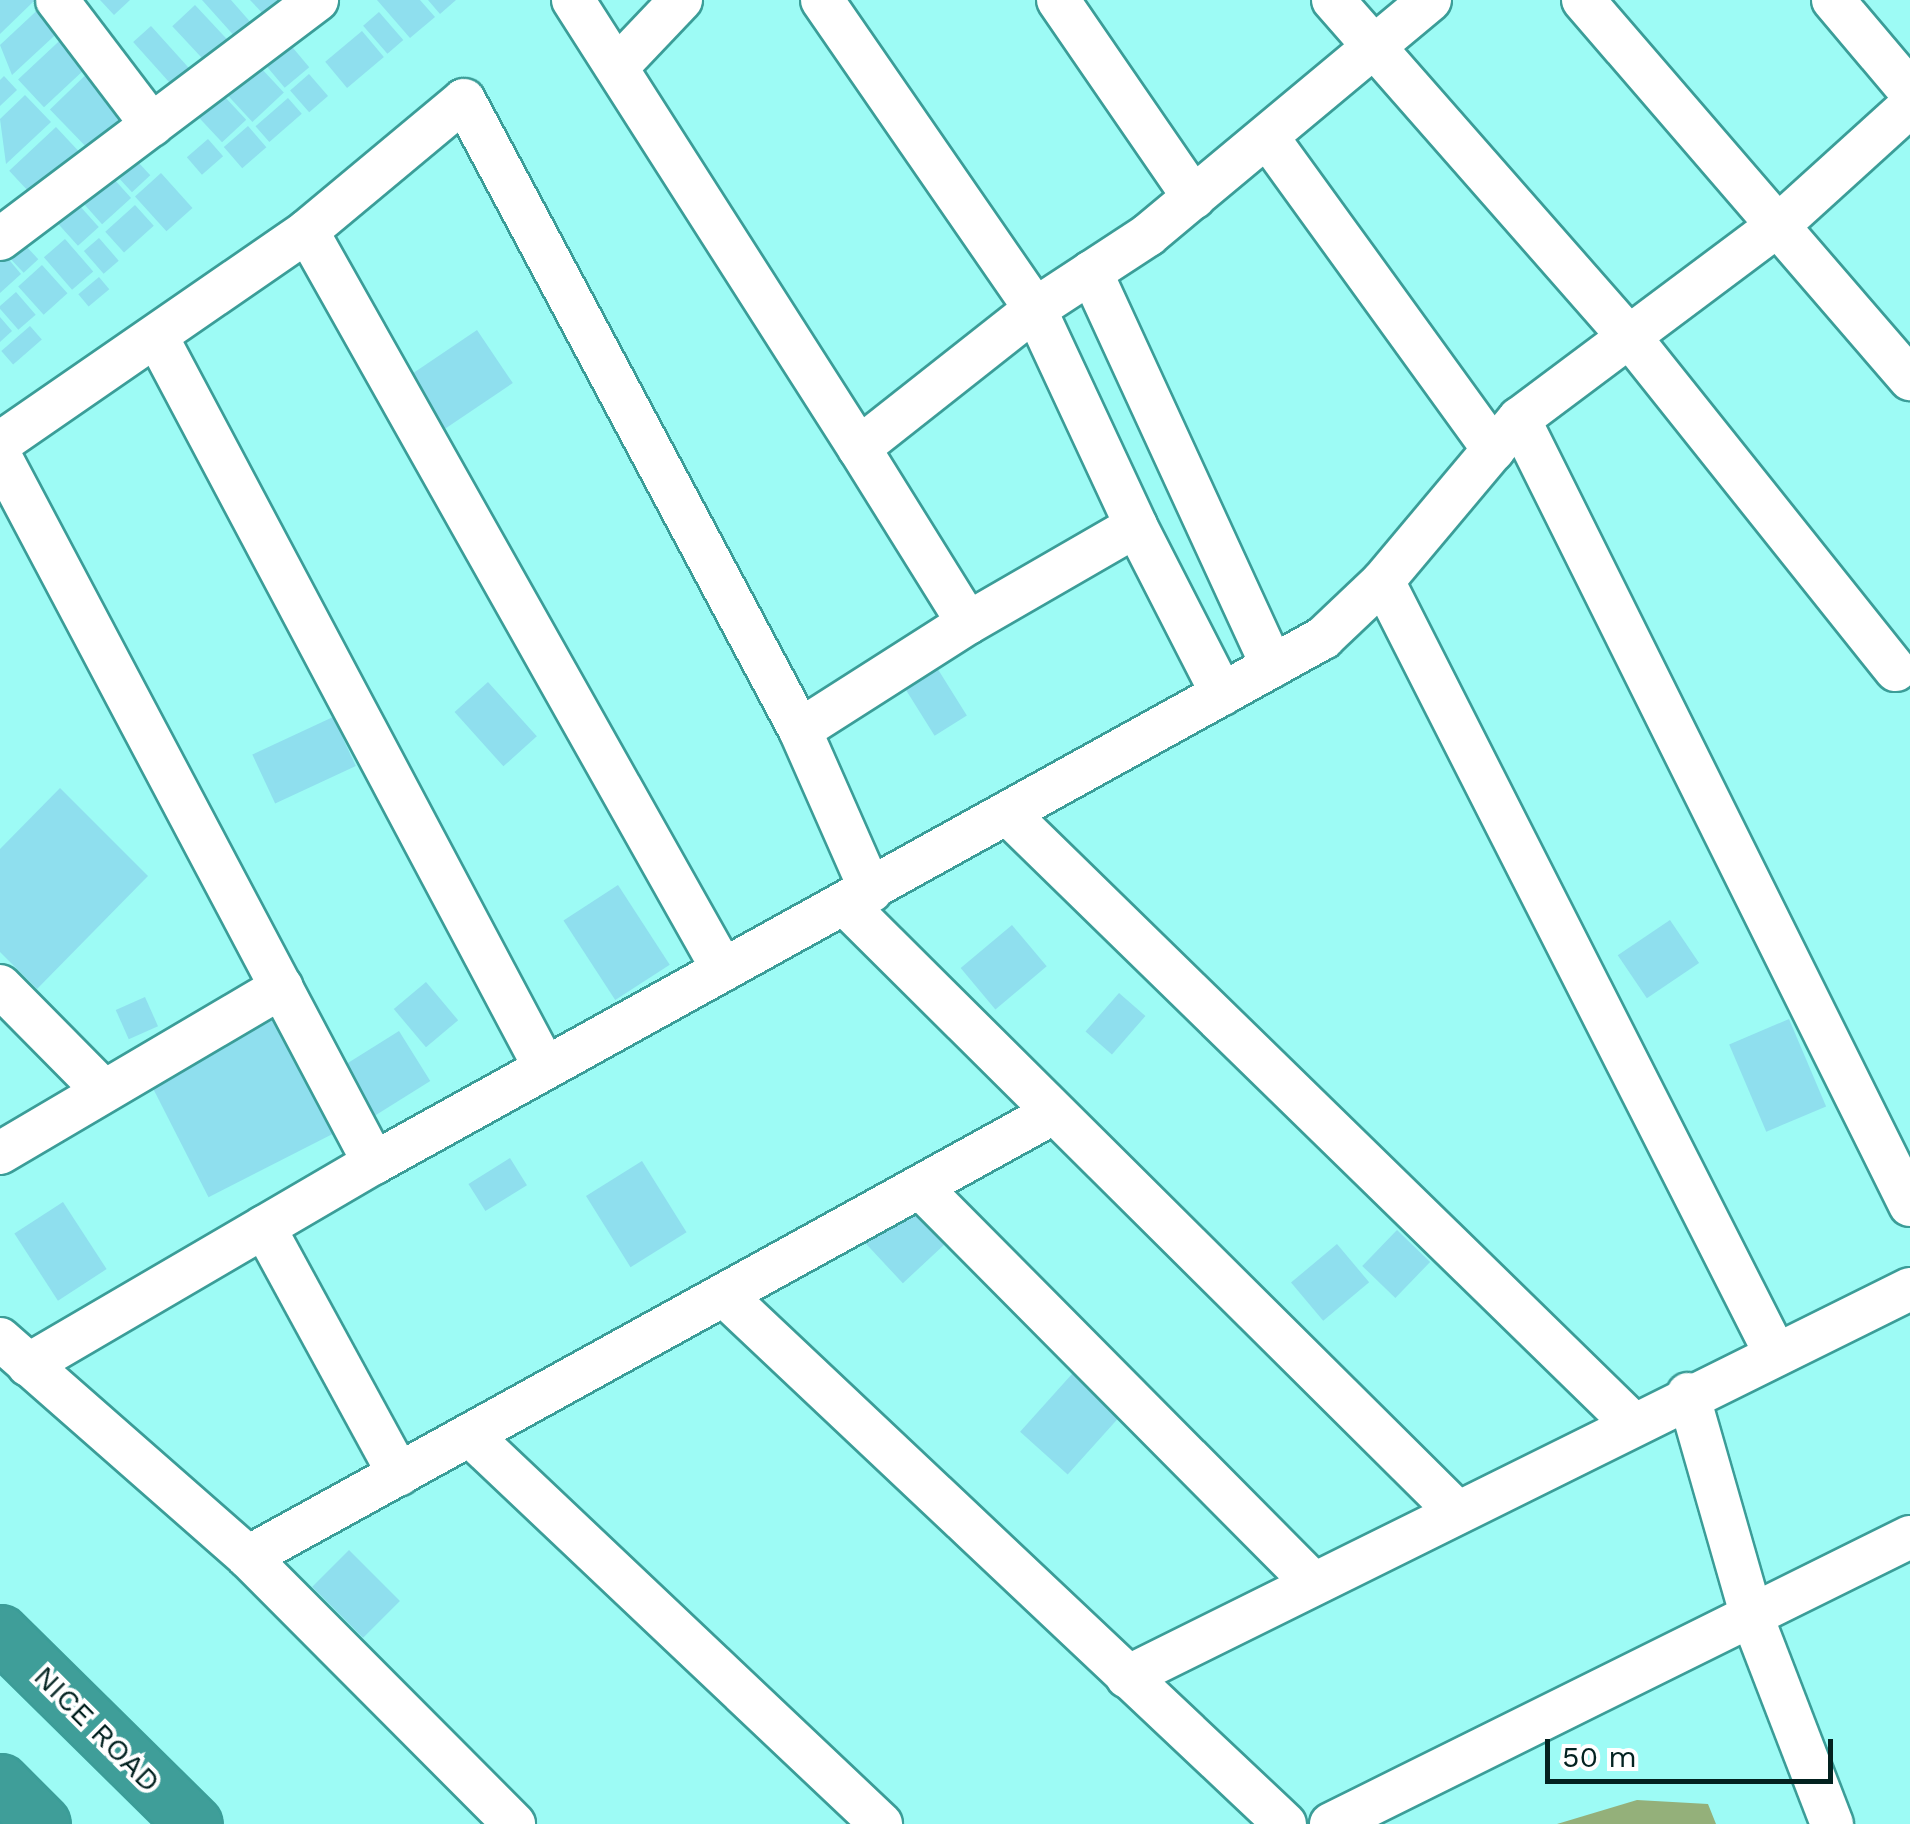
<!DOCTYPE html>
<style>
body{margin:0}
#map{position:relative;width:1910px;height:1824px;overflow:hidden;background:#9dfbf5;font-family:"Work Sans",sans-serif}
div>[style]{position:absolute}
.water>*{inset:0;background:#94b07a}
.building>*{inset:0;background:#8fdfee;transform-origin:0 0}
.roads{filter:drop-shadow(2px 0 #3b9d98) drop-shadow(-2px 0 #3b9d98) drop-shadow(0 2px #3b9d98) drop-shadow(0 -2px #3b9d98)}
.minor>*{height:42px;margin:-21px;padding:0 21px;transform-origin:21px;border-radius:21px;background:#fff}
.motorway>*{height:55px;margin:-27.5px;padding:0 27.5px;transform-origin:27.5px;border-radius:27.5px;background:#3f9e99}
span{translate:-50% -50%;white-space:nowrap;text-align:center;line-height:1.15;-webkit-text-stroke:8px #fff;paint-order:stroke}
.street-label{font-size:30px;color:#032220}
.scale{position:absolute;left:1545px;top:1739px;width:288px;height:45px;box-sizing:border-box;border:5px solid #032220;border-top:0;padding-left:12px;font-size:30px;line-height:35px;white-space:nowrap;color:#032220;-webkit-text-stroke:8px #fff;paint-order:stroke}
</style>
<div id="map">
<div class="water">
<i style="clip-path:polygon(1637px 1800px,1708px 1804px,1716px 1824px,1557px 1824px)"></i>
</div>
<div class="building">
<i style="clip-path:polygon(0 0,35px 0,0 34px)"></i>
<i style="clip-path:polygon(100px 0,130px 0,114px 15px)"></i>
<i style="clip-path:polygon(202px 0,231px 0,253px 25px,237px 39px)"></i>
<i style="clip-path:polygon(250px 0,286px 0,267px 18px)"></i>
<i style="clip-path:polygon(377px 0,420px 0,435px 17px,410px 38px)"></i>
<i style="clip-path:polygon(428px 0,456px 0,440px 14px)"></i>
<i style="clip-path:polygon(45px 3px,66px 25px,12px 75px,0 45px)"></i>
<i style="left:195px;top:5px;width:52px;height:31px;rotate:47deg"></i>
<i style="left:379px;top:12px;width:37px;height:21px;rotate:49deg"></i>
<i style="left:151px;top:26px;width:63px;height:24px;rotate:48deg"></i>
<i style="left:70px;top:31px;width:38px;height:71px;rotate:47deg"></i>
<i style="left:362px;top:31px;width:34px;height:48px;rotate:50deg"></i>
<i style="left:288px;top:42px;width:33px;height:32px;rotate:50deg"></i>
<i style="left:96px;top:65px;width:62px;height:64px;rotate:46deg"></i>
<i style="left:260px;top:67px;width:35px;height:43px;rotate:47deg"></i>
<i style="left:309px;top:74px;width:29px;height:25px;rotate:49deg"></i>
<i style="clip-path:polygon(4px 76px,17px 90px,0 106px,0 80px)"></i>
<i style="clip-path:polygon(25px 95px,51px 122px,6px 164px,0 119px)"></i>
<i style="left:223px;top:95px;width:34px;height:33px;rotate:47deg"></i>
<i style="left:288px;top:98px;width:21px;height:43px;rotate:49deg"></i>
<i style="left:248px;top:126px;width:28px;height:32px;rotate:49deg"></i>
<i style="left:56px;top:127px;width:37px;height:64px;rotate:47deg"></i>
<i style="left:208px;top:139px;width:23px;height:28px;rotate:49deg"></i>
<i style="left:138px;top:162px;width:18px;height:25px;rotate:47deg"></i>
<i style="left:161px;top:173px;width:47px;height:35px;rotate:48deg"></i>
<i style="left:113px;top:178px;width:27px;height:39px;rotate:48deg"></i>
<i style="left:78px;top:204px;width:31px;height:28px;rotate:48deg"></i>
<i style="left:135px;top:205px;width:28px;height:40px;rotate:48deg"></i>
<i style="left:99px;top:238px;width:30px;height:20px;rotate:49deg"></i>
<i style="left:65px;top:239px;width:43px;height:28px;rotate:49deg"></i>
<i style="left:26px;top:246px;width:18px;height:20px;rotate:47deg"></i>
<i style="clip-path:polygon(0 249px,21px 274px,0 293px)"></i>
<i style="left:42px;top:265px;width:38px;height:32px;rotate:48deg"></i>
<i style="left:99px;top:277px;width:16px;height:27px;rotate:50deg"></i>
<i style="left:16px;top:292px;width:30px;height:23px;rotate:49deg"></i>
<i style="clip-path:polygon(0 317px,12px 331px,0 342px)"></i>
<i style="left:30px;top:326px;width:18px;height:38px;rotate:49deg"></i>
<i style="left:477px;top:330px;width:64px;height:92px;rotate:56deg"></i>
<i style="left:934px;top:663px;width:62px;height:38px;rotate:58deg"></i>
<i style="left:488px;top:682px;width:73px;height:45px;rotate:48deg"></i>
<i style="left:333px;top:717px;width:54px;height:89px;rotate:65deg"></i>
<i style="clip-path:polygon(60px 788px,148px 876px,37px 989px,0 952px,0 849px)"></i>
<i style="left:618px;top:885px;width:95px;height:65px;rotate:57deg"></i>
<i style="left:1670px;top:920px;width:52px;height:63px;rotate:56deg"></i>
<i style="left:1012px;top:925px;width:54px;height:67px;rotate:50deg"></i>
<i style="left:426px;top:982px;width:50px;height:42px;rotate:50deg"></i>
<i style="left:1119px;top:993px;width:35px;height:51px;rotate:41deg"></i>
<i style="left:145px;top:997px;width:32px;height:32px;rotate:66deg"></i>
<i style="left:276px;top:1017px;width:130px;height:142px;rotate:63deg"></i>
<i style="left:1789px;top:1019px;width:95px;height:65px;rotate:67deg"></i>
<i style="left:399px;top:1031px;width:59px;height:65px;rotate:58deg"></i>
<i style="left:510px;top:1158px;width:32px;height:49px;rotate:58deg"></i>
<i style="left:642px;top:1161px;width:84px;height:66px;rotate:58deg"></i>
<i style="left:910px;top:1200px;width:56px;height:62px;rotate:47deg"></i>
<i style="left:63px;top:1202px;width:80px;height:58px;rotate:57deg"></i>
<i style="left:1397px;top:1230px;width:46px;height:50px;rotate:44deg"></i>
<i style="left:1337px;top:1244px;width:50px;height:60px;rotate:50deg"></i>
<i style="left:1081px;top:1364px;width:64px;height:91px;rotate:42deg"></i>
<i style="left:349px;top:1550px;width:72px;height:52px;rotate:45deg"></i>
</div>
<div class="roads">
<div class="minor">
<i style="left:57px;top:0;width:157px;rotate:52.8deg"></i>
<i style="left:573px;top:0;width:532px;rotate:57.45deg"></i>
<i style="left:859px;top:448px;width:224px;rotate:-38.3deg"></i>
<i style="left:1035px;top:309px;width:135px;rotate:-33.2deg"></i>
<i style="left:1148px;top:235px;width:367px;rotate:-39.8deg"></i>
<i style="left:822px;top:0;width:375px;rotate:55.4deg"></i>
<i style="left:1035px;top:309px;width:239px;rotate:65deg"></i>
<i style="left:1136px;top:526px;width:194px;rotate:150deg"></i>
<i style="left:968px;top:623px;width:206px;rotate:-121.9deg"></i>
<i style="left:1058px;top:0;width:240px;rotate:55.5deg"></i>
<i style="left:1333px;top:0;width:454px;rotate:48.7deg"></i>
<i style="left:1633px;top:341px;width:421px;rotate:51.4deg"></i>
<i style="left:1583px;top:0;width:501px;rotate:49.21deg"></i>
<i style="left:1833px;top:0;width:119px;rotate:49.8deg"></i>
<i style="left:619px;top:65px;width:90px;rotate:-46.4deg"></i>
<i style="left:1268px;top:138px;width:385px;rotate:54.1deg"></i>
<i style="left:307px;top:231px;width:848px;rotate:60.62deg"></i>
<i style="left:0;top:239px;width:397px;rotate:-37deg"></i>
<i style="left:1091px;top:272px;width:434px;rotate:65.3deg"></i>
<i style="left:158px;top:339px;width:825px;rotate:62.04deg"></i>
<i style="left:1519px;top:419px;width:878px;rotate:63.55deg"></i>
<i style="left:0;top:443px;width:373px;rotate:-34.6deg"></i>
<i style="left:307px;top:231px;width:204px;rotate:-39.8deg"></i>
<i style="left:464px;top:100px;width:714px;rotate:61.93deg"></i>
<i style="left:800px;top:730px;width:176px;rotate:66.2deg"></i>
<i style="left:0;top:456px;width:800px;rotate:62.12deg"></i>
<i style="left:1136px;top:526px;width:189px;rotate:62.9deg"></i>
<i style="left:1383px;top:581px;width:864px;rotate:63.08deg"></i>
<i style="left:800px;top:730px;width:199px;rotate:-32.5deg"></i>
<i style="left:1007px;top:813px;width:873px;rotate:44.3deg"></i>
<i style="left:846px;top:905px;width:860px;rotate:44.81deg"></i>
<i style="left:0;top:986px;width:142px;rotate:45.3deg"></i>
<i style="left:0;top:1153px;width:327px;rotate:-30.5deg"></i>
<i style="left:920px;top:1187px;width:558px;rotate:45.22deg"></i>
<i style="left:264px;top:1227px;width:282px;rotate:61.4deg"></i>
<i style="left:724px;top:1295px;width:771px;rotate:43.32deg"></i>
<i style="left:0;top:1339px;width:330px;rotate:41.3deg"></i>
<i style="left:248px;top:1557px;width:377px;rotate:45.1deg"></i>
<i style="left:28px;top:1365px;width:401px;rotate:-30.3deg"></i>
<i style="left:374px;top:1163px;width:1085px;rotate:-28.95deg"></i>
<i style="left:1323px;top:638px;width:83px;rotate:-43.5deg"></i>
<i style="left:1383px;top:581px;width:212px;rotate:-50deg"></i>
<i style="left:1519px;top:419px;width:327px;rotate:-36.8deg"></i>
<i style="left:1781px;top:223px;width:174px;rotate:-42.2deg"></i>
<i style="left:1688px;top:1394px;width:229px;rotate:74deg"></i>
<i style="left:1751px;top:1614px;width:225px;rotate:68.9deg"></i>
<i style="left:470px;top:1435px;width:566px;rotate:43.42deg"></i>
<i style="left:248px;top:1557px;width:913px;rotate:-28.87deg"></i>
<i style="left:1127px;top:1677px;width:874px;rotate:-26.36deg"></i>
<i style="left:1331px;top:1824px;width:646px;rotate:-26.37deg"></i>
</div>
<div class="motorway">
<i style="left:0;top:1633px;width:272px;rotate:44.6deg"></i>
<i style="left:0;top:1782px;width:59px;rotate:45deg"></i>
</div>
</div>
<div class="street-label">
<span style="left:97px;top:1729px;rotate:45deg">NICE ROAD</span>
</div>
<div class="scale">50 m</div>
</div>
